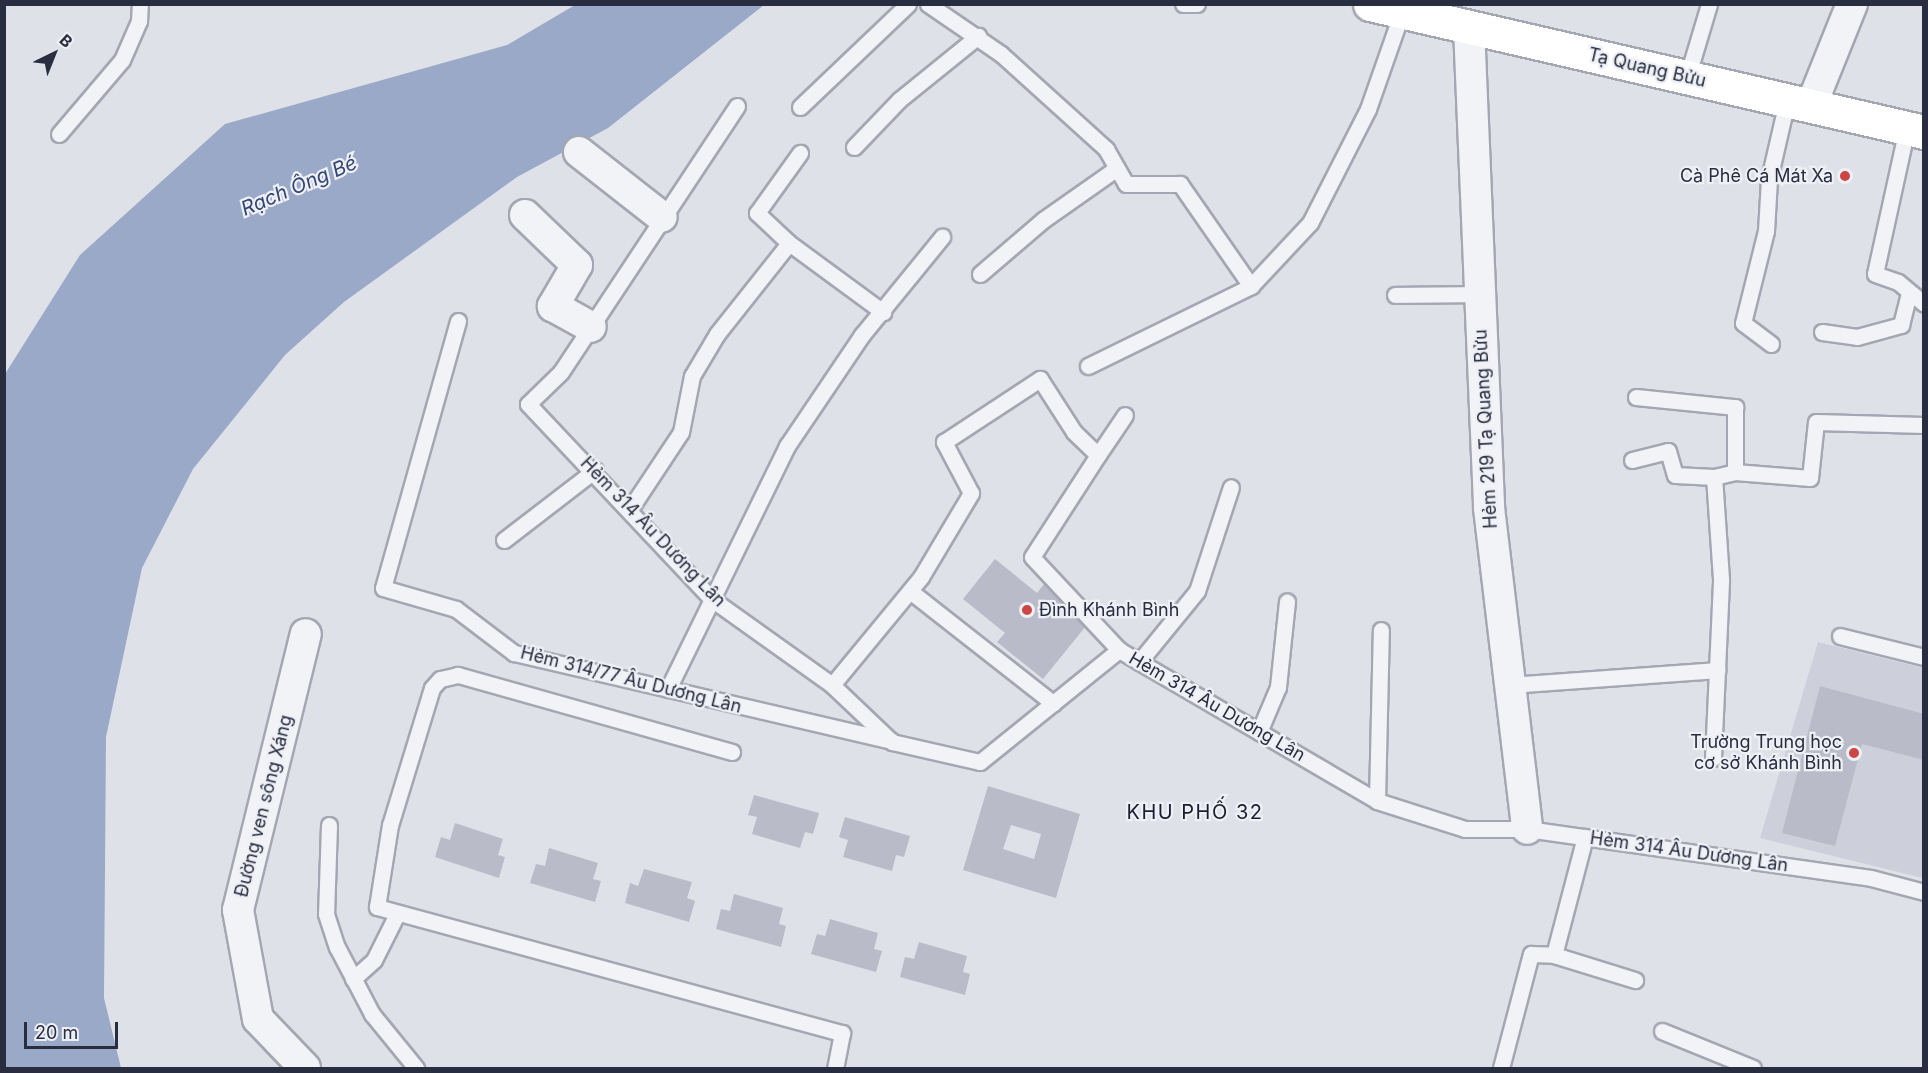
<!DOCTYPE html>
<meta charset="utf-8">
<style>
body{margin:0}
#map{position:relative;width:1928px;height:1073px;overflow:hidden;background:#dfe1e8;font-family:Inter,sans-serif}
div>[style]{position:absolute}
.built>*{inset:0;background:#cdd0da}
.water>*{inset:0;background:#9aa9c8}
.building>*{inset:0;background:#b9bcc8}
.roads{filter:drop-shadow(2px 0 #a4a7b2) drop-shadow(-2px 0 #a4a7b2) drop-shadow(0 2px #a4a7b2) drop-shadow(0 -2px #a4a7b2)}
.lane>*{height:15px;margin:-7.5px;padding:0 7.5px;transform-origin:7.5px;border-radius:7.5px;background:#f2f3f6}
.street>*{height:30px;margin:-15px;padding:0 15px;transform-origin:15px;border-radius:15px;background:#f2f3f6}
.secondary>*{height:33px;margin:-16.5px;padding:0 16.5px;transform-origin:16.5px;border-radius:16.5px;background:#fff}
.dots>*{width:16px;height:16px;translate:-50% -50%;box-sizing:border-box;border:3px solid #eef0f6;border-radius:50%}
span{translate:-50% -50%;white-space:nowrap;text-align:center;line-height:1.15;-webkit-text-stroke:4.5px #eef0f6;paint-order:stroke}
.street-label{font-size:18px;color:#282d3f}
.poi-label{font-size:18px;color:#282d3f}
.right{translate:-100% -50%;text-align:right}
.left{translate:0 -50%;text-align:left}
.water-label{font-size:20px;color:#334572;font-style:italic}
.neighbourhood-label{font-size:20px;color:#1a1e30;letter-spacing:1.5px}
.frame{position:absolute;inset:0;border:6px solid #282d3f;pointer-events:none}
.north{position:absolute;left:24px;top:24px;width:60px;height:60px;-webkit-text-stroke:4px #eef0f6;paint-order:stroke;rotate:43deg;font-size:16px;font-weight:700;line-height:24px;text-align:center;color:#282d3f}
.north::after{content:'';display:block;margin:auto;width:21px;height:27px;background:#282d3f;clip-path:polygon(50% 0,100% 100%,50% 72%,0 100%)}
.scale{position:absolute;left:24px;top:1022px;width:94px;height:27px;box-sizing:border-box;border:3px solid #282d3f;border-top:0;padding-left:8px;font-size:18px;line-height:21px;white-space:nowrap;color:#282d3f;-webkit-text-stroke:4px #eef0f6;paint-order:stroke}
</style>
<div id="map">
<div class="built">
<i style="clip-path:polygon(1818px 642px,1923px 668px,1923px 878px,1760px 838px)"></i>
</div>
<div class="water">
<i style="clip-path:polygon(575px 5px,764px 5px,608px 128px,517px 177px,344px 302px,285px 355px,193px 469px,142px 568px,106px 737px,104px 998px,121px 1068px,5px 1068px,5px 374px,80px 255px,225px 124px,507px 45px)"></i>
</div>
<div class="building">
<i style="clip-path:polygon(995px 559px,1037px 593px,1044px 584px,1090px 621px,1043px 679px,997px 642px,1005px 633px,963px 599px)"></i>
<i style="clip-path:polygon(1820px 686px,1924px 714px,1924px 760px,1862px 744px,1835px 846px,1782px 833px)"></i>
<i style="clip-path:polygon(evenodd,988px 786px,1080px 814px,1056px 898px,963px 870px,988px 786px,1011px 825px,1041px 834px,1034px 859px,1003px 849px,1011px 825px)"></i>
<i style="clip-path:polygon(754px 795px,819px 813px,813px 834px,805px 832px,800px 848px,752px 834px,757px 817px,748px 815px)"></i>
<i style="clip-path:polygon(845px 817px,910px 836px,904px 857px,896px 855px,892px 871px,843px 857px,848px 840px,839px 837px)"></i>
<i style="clip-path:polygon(455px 823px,503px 839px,498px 855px,505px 857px,499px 878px,435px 857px,441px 837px,450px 840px)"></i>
<i style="clip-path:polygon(549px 848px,598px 863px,593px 879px,601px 881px,595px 902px,530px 883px,536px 864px,545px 866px)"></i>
<i style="clip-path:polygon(644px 869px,692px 882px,687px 898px,695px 901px,689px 922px,625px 903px,630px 883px,638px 886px)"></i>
<i style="clip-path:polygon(734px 894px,783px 908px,779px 924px,786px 926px,781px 947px,716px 929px,721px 909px,730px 911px)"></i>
<i style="clip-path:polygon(830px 919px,878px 933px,874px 949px,882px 951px,876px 972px,811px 954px,817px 934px,825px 936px)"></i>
<i style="clip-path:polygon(919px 942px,967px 956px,963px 972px,970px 974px,965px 995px,900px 977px,905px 957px,914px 959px)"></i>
</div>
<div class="roads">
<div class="lane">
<i style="left:928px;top:4px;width:88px;rotate:34.4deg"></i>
<i style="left:1001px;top:54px;width:142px;rotate:42.1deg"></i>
<i style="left:1106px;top:149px;width:40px;rotate:60.3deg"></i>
<i style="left:1126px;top:184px;width:54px"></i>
<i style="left:1180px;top:184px;width:124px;rotate:55.2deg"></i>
<i style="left:1183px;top:4px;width:14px"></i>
<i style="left:1687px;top:78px;width:77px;rotate:-73.4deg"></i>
<i style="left:737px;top:106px;width:319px;rotate:123.5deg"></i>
<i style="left:561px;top:372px;width:46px;rotate:135.9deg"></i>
<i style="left:528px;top:404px;width:270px;rotate:46.7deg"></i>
<i style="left:713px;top:600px;width:146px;rotate:35.5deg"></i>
<i style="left:832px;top:685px;width:83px;rotate:43.5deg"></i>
<i style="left:892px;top:742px;width:90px;rotate:12.8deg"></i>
<i style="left:980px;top:762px;width:179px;rotate:-38.9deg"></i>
<i style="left:1119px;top:650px;width:299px;rotate:30.3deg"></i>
<i style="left:1377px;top:801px;width:92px;rotate:17.7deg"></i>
<i style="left:1465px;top:829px;width:62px"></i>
<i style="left:1527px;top:829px;width:347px;rotate:8.1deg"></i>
<i style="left:1871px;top:878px;width:55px;rotate:14.8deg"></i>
<i style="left:800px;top:107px;width:149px;rotate:-43.6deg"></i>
<i style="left:1907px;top:128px;width:149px;rotate:102.4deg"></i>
<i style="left:1875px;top:274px;width:24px;rotate:19deg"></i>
<i style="left:1898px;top:282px;width:34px;rotate:40deg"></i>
<i style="left:59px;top:134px;width:97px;rotate:-49.6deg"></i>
<i style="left:122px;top:60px;width:43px;rotate:-66.4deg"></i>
<i style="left:139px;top:21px;width:17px;rotate:-87deg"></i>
<i style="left:854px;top:147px;width:65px;rotate:-46.2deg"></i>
<i style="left:899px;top:100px;width:102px;rotate:-39deg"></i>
<i style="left:789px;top:243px;width:117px;rotate:36.3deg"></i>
<i style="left:980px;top:274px;width:83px;rotate:-40.6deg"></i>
<i style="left:1043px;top:220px;width:90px;rotate:-35.1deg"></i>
<i style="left:1395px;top:295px;width:84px;rotate:-0.7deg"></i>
<i style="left:458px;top:321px;width:277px;rotate:105.7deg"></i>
<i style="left:383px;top:588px;width:76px;rotate:16deg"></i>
<i style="left:456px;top:609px;width:73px;rotate:37.2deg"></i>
<i style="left:514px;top:653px;width:387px;rotate:13.1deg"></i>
<i style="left:1822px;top:332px;width:35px;rotate:8deg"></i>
<i style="left:1857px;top:337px;width:46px;rotate:-15.3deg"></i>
<i style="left:1901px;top:325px;width:33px;rotate:-76deg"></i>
<i style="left:1771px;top:344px;width:35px;rotate:-143deg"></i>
<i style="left:1743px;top:323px;width:95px;rotate:-76deg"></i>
<i style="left:1766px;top:231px;width:52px;rotate:-86.7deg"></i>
<i style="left:1769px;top:179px;width:80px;rotate:-77deg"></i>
<i style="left:1088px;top:366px;width:182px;rotate:-26.1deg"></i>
<i style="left:1251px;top:286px;width:86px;rotate:-46.9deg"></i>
<i style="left:1310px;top:223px;width:128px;rotate:-63deg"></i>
<i style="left:1368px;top:109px;width:103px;rotate:-70.7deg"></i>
<i style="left:1636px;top:397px;width:100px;rotate:5.8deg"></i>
<i style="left:1735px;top:407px;width:65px;rotate:90deg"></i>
<i style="left:1098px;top:455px;width:121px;rotate:122.9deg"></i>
<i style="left:1032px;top:557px;width:127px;rotate:46.9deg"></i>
<i style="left:1632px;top:460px;width:37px;rotate:-14deg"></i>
<i style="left:1668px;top:451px;width:25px;rotate:74deg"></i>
<i style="left:1675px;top:475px;width:39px;rotate:3deg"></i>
<i style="left:630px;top:509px;width:92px;rotate:-56.5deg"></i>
<i style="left:681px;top:432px;width:57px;rotate:-78.9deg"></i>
<i style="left:692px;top:376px;width:49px;rotate:-59.2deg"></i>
<i style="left:717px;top:334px;width:116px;rotate:-51.6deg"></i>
<i style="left:789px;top:243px;width:44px;rotate:-136.8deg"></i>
<i style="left:757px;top:213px;width:74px;rotate:-54.4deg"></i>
<i style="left:504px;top:540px;width:115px;rotate:-37.6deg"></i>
<i style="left:910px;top:591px;width:182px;rotate:38.1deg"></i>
<i style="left:1840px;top:636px;width:87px;rotate:14deg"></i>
<i style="left:1139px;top:662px;width:92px;rotate:-50.8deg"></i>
<i style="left:1197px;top:591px;width:109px;rotate:-71.9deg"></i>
<i style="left:832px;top:685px;width:140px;rotate:-50.5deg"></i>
<i style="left:921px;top:577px;width:98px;rotate:-59.2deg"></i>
<i style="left:971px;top:493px;width:58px;rotate:-117.9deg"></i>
<i style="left:944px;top:442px;width:115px;rotate:-33.3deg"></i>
<i style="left:1040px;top:379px;width:63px;rotate:57.3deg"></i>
<i style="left:1074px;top:432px;width:33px;rotate:44deg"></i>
<i style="left:1098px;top:455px;width:48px;rotate:-56deg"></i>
<i style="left:1510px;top:685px;width:208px;rotate:-4.1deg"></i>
<i style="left:668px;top:689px;width:271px;rotate:-63.9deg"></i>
<i style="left:787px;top:446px;width:134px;rotate:-56deg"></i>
<i style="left:862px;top:335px;width:127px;rotate:-50.8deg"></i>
<i style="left:1259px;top:732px;width:49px;rotate:-67.1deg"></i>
<i style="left:1278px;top:687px;width:86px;rotate:-84deg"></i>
<i style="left:732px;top:752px;width:285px;rotate:-164.3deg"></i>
<i style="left:458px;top:675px;width:18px;rotate:167deg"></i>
<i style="left:440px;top:679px;width:12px;rotate:132deg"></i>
<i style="left:432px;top:688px;width:143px;rotate:107deg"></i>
<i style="left:390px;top:825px;width:83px;rotate:99deg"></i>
<i style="left:377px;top:907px;width:482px;rotate:15.2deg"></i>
<i style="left:842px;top:1033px;width:36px;rotate:101deg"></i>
<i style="left:1713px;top:758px;width:179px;rotate:-87.4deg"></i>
<i style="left:1721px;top:579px;width:102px;rotate:-93.9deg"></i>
<i style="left:1714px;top:477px;width:22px;rotate:-13deg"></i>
<i style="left:1735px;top:472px;width:75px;rotate:4.6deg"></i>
<i style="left:1810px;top:478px;width:56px;rotate:-83.9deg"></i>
<i style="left:1816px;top:422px;width:108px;rotate:1.6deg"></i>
<i style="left:1377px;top:801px;width:171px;rotate:-88.7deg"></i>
<i style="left:329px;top:825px;width:89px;rotate:91.9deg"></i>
<i style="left:326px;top:914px;width:35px;rotate:72deg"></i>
<i style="left:337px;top:947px;width:76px;rotate:62.4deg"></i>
<i style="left:372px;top:1014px;width:70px;rotate:50.8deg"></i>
<i style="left:1554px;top:955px;width:85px;rotate:17.2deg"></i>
<i style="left:353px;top:979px;width:28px;rotate:-42deg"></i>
<i style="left:374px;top:960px;width:51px;rotate:-63.4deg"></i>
<i style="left:1662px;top:1031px;width:98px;rotate:22.1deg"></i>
<i style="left:1501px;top:1068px;width:118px;rotate:-75.3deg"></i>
<i style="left:1531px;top:954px;width:23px;rotate:2deg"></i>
<i style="left:1554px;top:955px;width:122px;rotate:-75.3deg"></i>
</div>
<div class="street">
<i style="left:1469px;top:27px;width:481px;rotate:87.6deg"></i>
<i style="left:1489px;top:508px;width:323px;rotate:83.2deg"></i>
<i style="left:1811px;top:106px;width:110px;rotate:-68.1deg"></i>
<i style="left:579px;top:152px;width:105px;rotate:38.1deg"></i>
<i style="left:525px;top:215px;width:72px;rotate:43.9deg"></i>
<i style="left:577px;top:265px;width:48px;rotate:120.3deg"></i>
<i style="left:553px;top:306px;width:43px;rotate:28.9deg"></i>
<i style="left:305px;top:1068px;width:68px;rotate:-133.8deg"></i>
<i style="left:258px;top:1019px;width:111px;rotate:-100.4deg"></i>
<i style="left:238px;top:910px;width:284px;rotate:-76.2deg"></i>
</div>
<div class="secondary">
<i style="left:1370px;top:4px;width:569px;rotate:13.01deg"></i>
</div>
</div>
<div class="dots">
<i style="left:1845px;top:176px;background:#cd4544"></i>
<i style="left:1027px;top:610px;background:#cd4544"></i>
<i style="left:1854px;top:753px;background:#cd4544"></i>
</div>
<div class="street-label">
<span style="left:1647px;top:68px;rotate:13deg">Tạ Quang Bửu</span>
<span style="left:1486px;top:429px;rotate:-93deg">Hẻm 219 Tạ Quang Bửu</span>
<span style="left:653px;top:532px;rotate:46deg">Hẻm 314 Âu Dương Lân</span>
<span style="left:631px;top:680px;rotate:14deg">Hẻm 314/77 Âu Dương Lân</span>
<span style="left:1217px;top:707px;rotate:30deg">Hẻm 314 Âu Dương Lân</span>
<span style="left:264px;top:806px;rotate:-76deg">Đường ven sông Xáng</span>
<span style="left:1689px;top:852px;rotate:8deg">Hẻm 314 Âu Dương Lân</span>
</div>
<div class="poi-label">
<span class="right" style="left:1833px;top:176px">Cà Phê Cá Mát Xa</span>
<span class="left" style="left:1039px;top:610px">Đình Khánh Bình</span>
<span class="right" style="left:1842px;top:753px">Trường Trung học<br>cơ sở Khánh Bình</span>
</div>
<div class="water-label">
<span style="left:299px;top:186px;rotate:-23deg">Rạch Ông Bé</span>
</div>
<div class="neighbourhood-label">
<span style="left:1195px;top:812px">KHU PHỐ 32</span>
</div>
<div class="frame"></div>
<div class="north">B</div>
<div class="scale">20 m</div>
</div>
